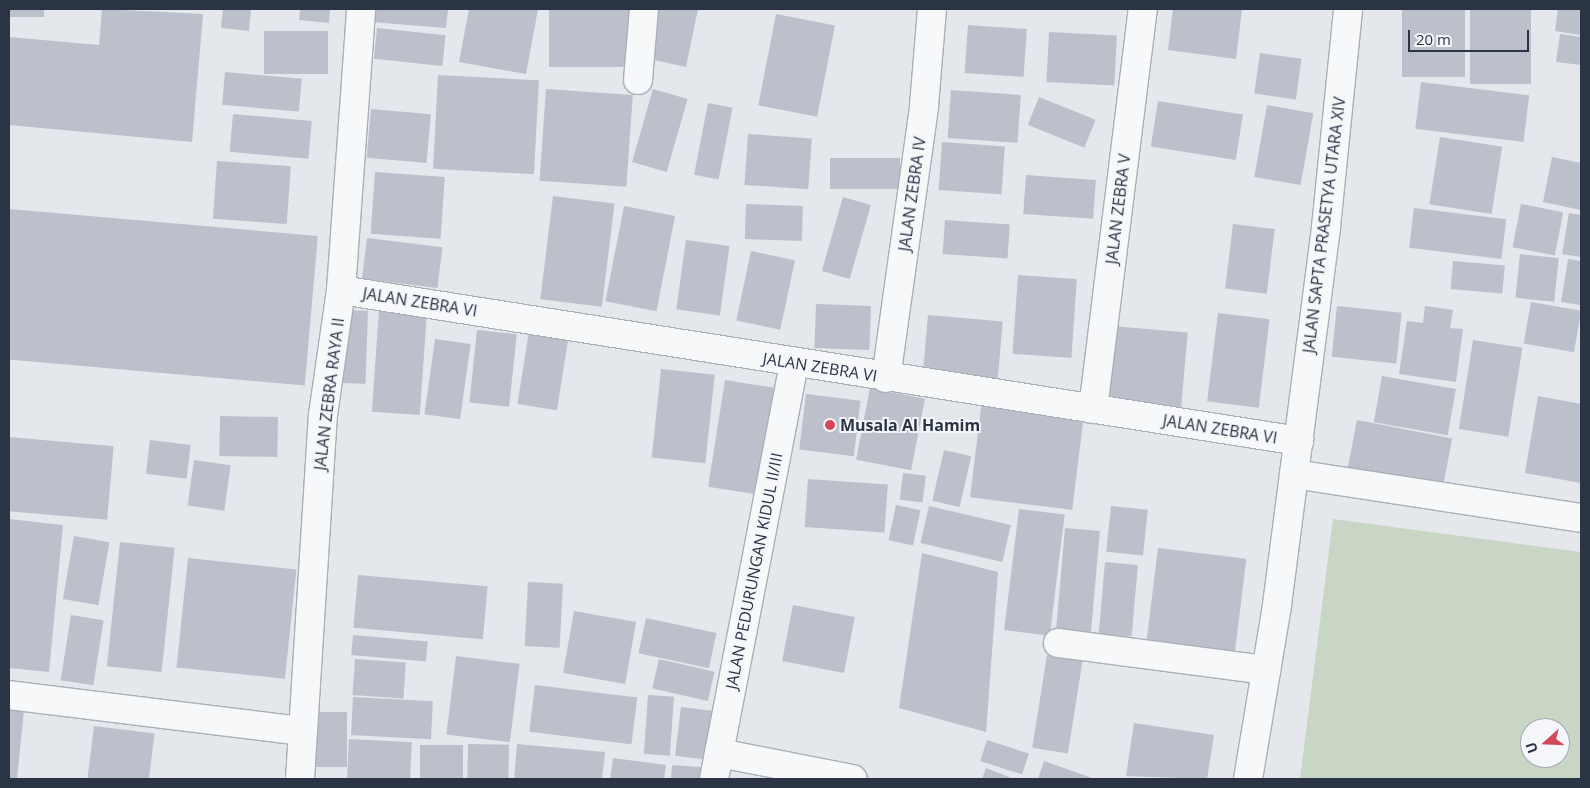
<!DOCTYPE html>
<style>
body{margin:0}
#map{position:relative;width:1590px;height:788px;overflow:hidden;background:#e4e7ec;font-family:"Open Sans",sans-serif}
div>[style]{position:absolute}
.green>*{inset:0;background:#c9d6c5}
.building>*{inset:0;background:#bbc0ca;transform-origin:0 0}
.roads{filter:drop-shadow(1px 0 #a9aeb7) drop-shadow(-1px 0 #a9aeb7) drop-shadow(0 1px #a9aeb7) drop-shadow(0 -1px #a9aeb7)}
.minor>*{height:28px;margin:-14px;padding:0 14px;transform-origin:14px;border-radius:14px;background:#f7f8fa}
.dots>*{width:14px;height:14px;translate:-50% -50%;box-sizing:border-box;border:2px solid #f4f6f9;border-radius:50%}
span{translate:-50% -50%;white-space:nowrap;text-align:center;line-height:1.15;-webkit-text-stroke:4px #f4f6f9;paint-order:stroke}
.street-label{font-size:16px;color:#2b3445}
.poi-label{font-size:16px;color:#2b3445;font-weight:700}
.left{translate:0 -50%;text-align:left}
.frame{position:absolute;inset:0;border:10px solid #2b3445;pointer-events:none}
.north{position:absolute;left:1520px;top:718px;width:50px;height:50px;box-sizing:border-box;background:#f4f6f9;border:1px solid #a4a8b1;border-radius:50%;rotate:250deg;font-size:14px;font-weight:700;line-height:20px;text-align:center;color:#2b3445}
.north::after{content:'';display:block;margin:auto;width:18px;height:22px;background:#d1495b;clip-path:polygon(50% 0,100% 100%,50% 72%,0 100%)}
.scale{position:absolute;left:1408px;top:30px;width:121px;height:22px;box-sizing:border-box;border:2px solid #2b3445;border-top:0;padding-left:6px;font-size:15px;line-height:18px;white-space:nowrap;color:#2b3445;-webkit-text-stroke:4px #f4f6f9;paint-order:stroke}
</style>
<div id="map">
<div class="green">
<i style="clip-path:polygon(evenodd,1333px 519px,1581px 552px,1581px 779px,1300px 779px,1333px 519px,1530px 728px,1560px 728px,1560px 758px,1530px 758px,1530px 728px)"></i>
</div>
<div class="building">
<i style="left:9px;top:9px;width:35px;height:8px"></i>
<i style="clip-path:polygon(102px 9px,203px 14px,192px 142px,9px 125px,9px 37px,99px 45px)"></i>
<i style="clip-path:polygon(223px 9px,251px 9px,249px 31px,221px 28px)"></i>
<i style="clip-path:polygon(300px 9px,330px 9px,329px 23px,299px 20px)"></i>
<i style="clip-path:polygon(373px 9px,448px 9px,446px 28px,372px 22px)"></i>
<i style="clip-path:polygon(469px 9px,538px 9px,526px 74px,459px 62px)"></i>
<i style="left:549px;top:9px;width:81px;height:58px"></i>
<i style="clip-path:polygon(655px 9px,698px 9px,686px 67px,645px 58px)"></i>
<i style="clip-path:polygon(1173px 9px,1242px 9px,1236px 59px,1168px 50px)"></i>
<i style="left:1402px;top:9px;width:63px;height:68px"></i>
<i style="left:1470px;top:9px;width:61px;height:75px"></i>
<i style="clip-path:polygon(1558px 9px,1581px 9px,1581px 35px,1555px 31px)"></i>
<i style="left:776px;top:14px;width:60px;height:93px;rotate:11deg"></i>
<i style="left:968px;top:25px;width:59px;height:48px;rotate:4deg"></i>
<i style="left:377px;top:28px;width:69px;height:31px;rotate:6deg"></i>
<i style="left:264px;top:31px;width:64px;height:43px"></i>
<i style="left:1049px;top:32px;width:68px;height:50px;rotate:3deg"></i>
<i style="clip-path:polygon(1560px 34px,1581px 37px,1581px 65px,1556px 62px)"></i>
<i style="left:1260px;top:53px;width:42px;height:41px;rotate:8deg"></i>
<i style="left:225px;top:72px;width:77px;height:33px;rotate:5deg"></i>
<i style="left:438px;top:75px;width:101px;height:94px;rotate:3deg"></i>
<i style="left:1421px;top:82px;width:109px;height:47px;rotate:7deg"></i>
<i style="left:546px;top:89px;width:87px;height:92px;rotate:4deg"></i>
<i style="left:653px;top:89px;width:36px;height:76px;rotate:16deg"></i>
<i style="left:951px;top:90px;width:70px;height:48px;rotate:4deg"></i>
<i style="left:1039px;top:97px;width:61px;height:30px;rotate:22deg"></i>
<i style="left:1158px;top:101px;width:86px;height:46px;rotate:9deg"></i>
<i style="left:708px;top:103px;width:25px;height:73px;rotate:11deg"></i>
<i style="left:1267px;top:105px;width:47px;height:73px;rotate:10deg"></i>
<i style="left:371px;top:109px;width:60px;height:49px;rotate:5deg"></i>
<i style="left:233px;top:114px;width:79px;height:38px;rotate:5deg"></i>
<i style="left:748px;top:134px;width:64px;height:51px;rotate:4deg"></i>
<i style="left:1440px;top:137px;width:63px;height:68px;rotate:9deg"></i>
<i style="left:942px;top:142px;width:63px;height:48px;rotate:4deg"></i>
<i style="clip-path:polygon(1552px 157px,1581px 163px,1581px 210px,1543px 202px)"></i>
<i style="left:830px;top:158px;width:70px;height:31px"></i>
<i style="left:217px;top:161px;width:74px;height:58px;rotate:4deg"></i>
<i style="left:375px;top:172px;width:70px;height:62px;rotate:4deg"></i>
<i style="left:1026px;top:175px;width:70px;height:39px;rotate:4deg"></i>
<i style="left:553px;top:196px;width:62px;height:104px;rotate:7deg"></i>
<i style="left:843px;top:197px;width:29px;height:77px;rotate:16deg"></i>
<i style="left:746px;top:204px;width:57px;height:35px;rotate:2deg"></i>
<i style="left:1521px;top:204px;width:43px;height:44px;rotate:11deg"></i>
<i style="left:624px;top:206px;width:52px;height:97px;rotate:11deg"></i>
<i style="left:1414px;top:208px;width:93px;height:40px;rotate:7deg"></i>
<i style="left:9px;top:209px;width:310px;height:150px;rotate:5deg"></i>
<i style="clip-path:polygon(1569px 213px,1581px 215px,1581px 257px,1562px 254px)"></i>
<i style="left:945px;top:220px;width:65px;height:34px;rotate:4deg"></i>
<i style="left:1233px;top:224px;width:42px;height:65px;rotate:7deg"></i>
<i style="left:367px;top:238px;width:76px;height:41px;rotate:7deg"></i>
<i style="left:686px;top:240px;width:44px;height:70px;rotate:8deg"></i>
<i style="left:751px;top:251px;width:45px;height:71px;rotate:12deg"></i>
<i style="left:1520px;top:254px;width:39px;height:44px;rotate:6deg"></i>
<i style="clip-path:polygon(1568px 259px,1581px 261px,1581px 305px,1561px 302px)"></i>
<i style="left:1453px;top:261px;width:52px;height:28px;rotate:5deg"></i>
<i style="left:1018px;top:275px;width:59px;height:79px;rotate:4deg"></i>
<i style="left:1531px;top:302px;width:51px;height:42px;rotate:10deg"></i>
<i style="left:816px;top:304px;width:55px;height:44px;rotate:2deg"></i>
<i style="left:1337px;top:306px;width:65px;height:51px;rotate:6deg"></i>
<i style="clip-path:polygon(1425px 306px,1453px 310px,1450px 328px,1463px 329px,1456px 382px,1399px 374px,1407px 321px,1423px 323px)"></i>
<i style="left:344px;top:310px;width:24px;height:73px;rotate:2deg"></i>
<i style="left:379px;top:310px;width:48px;height:102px;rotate:4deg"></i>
<i style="left:1218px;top:313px;width:52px;height:89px;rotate:7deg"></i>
<i style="left:928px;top:315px;width:75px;height:61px;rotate:5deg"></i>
<i style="left:1112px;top:326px;width:76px;height:79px;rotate:5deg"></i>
<i style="left:477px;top:330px;width:40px;height:73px;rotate:6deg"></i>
<i style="left:529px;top:331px;width:40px;height:74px;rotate:9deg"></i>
<i style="left:435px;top:339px;width:36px;height:76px;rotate:8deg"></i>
<i style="left:1473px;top:340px;width:50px;height:90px;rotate:9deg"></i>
<i style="left:661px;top:369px;width:54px;height:89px;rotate:6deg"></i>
<i style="left:1382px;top:376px;width:75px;height:47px;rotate:10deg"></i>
<i style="left:725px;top:380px;width:55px;height:108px;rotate:9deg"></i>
<i style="left:870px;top:388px;width:56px;height:73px;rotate:11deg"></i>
<i style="left:806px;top:394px;width:55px;height:56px;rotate:7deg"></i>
<i style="clip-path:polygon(1538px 396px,1581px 404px,1581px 483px,1525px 473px)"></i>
<i style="left:982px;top:400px;width:103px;height:98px;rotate:7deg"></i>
<i style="left:220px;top:416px;width:58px;height:40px;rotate:1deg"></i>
<i style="left:1357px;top:420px;width:97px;height:54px;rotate:11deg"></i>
<i style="left:9px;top:437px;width:105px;height:74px;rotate:5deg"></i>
<i style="left:150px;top:440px;width:41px;height:34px;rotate:7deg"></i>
<i style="left:944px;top:450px;width:28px;height:52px;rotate:13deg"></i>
<i style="left:194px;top:460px;width:37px;height:46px;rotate:8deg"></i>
<i style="left:903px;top:473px;width:23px;height:27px;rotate:7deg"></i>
<i style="left:808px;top:479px;width:80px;height:48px;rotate:4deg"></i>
<i style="left:896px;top:505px;width:25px;height:36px;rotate:12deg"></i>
<i style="left:929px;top:506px;width:84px;height:38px;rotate:13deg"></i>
<i style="left:1111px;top:506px;width:37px;height:46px;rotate:6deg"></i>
<i style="left:1019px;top:509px;width:46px;height:122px;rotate:7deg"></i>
<i style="clip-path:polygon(9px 519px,63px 525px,49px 672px,9px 668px)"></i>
<i style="left:1065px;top:528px;width:35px;height:105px;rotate:5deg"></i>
<i style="left:74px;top:536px;width:36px;height:64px;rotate:10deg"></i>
<i style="left:120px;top:542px;width:55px;height:125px;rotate:6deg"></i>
<i style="left:1158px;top:548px;width:89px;height:94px;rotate:7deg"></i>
<i style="clip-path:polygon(922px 553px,998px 572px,986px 732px,899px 708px)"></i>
<i style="left:188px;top:558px;width:109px;height:110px;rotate:6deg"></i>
<i style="left:1105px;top:562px;width:33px;height:72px;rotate:5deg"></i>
<i style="left:358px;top:575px;width:130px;height:53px;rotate:5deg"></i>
<i style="left:528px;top:582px;width:35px;height:64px;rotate:3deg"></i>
<i style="left:793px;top:605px;width:63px;height:57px;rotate:11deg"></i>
<i style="left:574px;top:611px;width:63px;height:63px;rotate:10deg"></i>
<i style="left:71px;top:615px;width:33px;height:66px;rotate:9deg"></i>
<i style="left:646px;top:618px;width:72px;height:36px;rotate:12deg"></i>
<i style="left:353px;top:635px;width:75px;height:20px;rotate:5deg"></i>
<i style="left:1047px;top:655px;width:36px;height:94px;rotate:9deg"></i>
<i style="left:456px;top:656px;width:64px;height:79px;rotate:7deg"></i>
<i style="left:355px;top:659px;width:51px;height:36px;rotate:4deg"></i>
<i style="left:659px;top:659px;width:57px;height:30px;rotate:13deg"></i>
<i style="left:535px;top:685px;width:103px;height:47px;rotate:7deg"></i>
<i style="left:648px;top:695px;width:26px;height:59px;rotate:4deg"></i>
<i style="left:353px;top:697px;width:80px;height:38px;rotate:3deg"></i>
<i style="clip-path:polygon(9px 698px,25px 700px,17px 779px,9px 779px)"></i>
<i style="left:681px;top:707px;width:31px;height:49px;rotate:7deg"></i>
<i style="left:315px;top:712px;width:32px;height:55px"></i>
<i style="clip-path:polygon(1134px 723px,1214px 735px,1207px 779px,1126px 776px)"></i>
<i style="left:94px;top:726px;width:61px;height:53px;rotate:7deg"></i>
<i style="left:349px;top:739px;width:63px;height:40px;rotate:3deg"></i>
<i style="left:987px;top:740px;width:44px;height:22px;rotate:18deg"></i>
<i style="left:468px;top:744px;width:41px;height:35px;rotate:1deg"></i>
<i style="clip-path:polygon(517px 744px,605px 752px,602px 779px,514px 779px)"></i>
<i style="left:420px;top:745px;width:43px;height:34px"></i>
<i style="clip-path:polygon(613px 758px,666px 765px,664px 779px,610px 779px)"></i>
<i style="clip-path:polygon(1044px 761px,1095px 779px,1038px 779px)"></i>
<i style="clip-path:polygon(672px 765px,701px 767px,701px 779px,671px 779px)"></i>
<i style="clip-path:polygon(986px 768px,1014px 779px,982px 779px)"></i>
</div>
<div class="roads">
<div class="minor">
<i style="left:638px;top:80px;width:71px;rotate:-85.2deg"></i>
<i style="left:341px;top:290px;width:970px;rotate:8.96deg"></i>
<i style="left:886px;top:378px;width:275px;rotate:-82deg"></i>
<i style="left:924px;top:106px;width:97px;rotate:-85.3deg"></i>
<i style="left:1093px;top:409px;width:403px;rotate:-82.9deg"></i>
<i style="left:1294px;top:474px;width:290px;rotate:8.7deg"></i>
<i style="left:1058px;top:643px;width:210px;rotate:7.4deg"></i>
<i style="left:9px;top:695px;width:294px;rotate:7deg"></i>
<i style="left:719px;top:753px;width:136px;rotate:11deg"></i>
<i style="left:300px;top:779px;width:365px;rotate:-86.4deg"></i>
<i style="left:323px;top:415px;width:126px;rotate:-81.8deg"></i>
<i style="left:341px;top:290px;width:282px;rotate:-85.9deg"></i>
<i style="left:714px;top:779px;width:424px;rotate:-79.1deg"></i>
<i style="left:1248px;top:779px;width:176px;rotate:-80.5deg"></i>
<i style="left:1277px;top:605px;width:381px;rotate:-82.6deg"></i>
<i style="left:1326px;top:227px;width:219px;rotate:-84.2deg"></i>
</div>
</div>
<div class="dots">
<i style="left:830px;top:425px;background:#d1495b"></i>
</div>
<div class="street-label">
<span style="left:912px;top:194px;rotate:-82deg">JALAN ZEBRA IV</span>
<span style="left:1118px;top:209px;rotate:-83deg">JALAN ZEBRA V</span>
<span style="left:1324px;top:225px;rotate:-83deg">JALAN SAPTA PRASETYA UTARA XIV</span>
<span style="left:420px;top:302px;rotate:9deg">JALAN ZEBRA VI</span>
<span style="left:820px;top:367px;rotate:9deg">JALAN ZEBRA VI</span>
<span style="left:329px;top:394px;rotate:-83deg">JALAN ZEBRA RAYA II</span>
<span style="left:1220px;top:429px;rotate:9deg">JALAN ZEBRA VI</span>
<span style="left:754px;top:571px;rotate:-79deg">JALAN PEDURUNGAN KIDUL II/III</span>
</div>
<div class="poi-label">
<span class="left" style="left:840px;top:425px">Musala Al Hamim</span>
</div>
<div class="frame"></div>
<div class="north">U</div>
<div class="scale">20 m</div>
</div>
